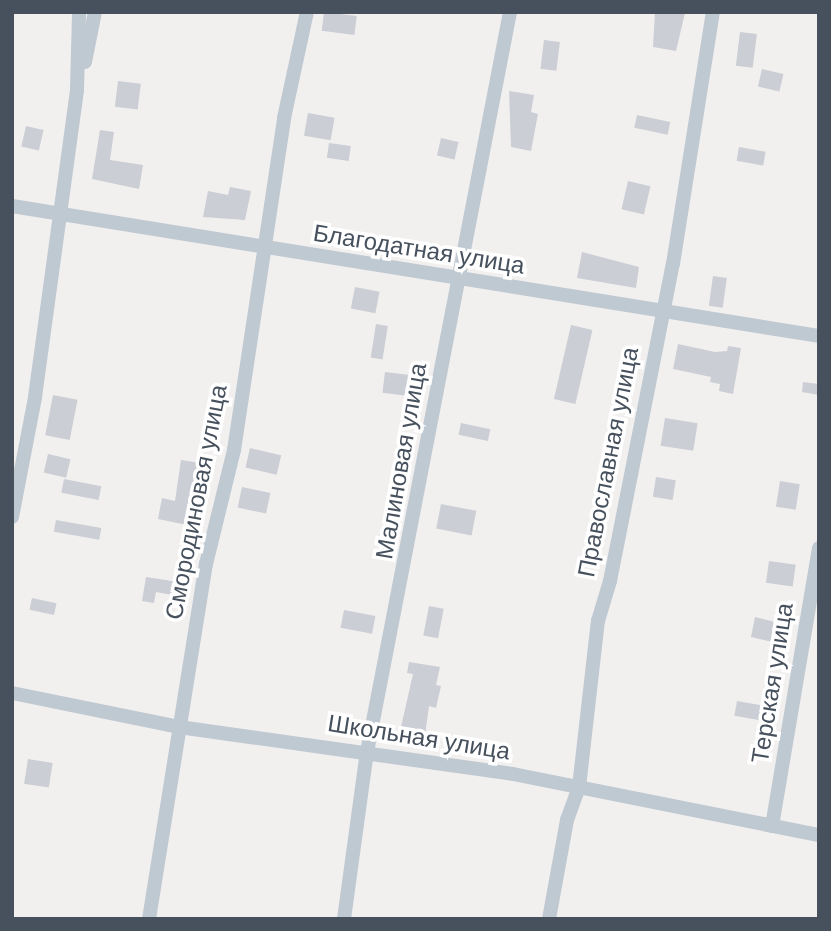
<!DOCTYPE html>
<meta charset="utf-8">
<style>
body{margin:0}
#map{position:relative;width:831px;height:931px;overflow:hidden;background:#f2efef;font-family:"DM Sans",sans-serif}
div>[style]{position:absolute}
.building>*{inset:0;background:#cbced4;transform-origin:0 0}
.street>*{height:14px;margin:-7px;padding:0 7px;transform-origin:7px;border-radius:7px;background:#bfc9d2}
span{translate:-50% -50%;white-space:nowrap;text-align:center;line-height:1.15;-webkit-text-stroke:7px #fff;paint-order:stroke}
.street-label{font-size:24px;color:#46515d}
.frame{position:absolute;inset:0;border:14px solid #46515d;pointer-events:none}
</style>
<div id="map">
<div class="building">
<i style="left:324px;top:12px;width:33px;height:19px;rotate:7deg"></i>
<i style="clip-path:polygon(655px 12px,685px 13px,676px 51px,653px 47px)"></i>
<i style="left:740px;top:32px;width:17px;height:34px;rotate:7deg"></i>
<i style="left:544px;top:40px;width:16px;height:29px;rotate:7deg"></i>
<i style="left:762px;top:69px;width:22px;height:18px;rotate:13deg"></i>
<i style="left:118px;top:81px;width:23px;height:26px;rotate:7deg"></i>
<i style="clip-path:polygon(509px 91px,534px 95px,531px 112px,538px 114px,531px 151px,511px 147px)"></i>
<i style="left:308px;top:113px;width:27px;height:23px;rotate:10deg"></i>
<i style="left:637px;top:115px;width:34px;height:13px;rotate:12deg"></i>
<i style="left:26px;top:126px;width:18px;height:21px;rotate:13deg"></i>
<i style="clip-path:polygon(100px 130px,114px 132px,110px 160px,143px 165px,139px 189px,92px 179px)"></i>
<i style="left:441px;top:138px;width:18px;height:18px;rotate:13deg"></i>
<i style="left:329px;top:143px;width:22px;height:15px;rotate:8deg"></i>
<i style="left:739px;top:147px;width:27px;height:14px;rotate:10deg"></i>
<i style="left:628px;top:181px;width:23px;height:29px;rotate:13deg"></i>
<i style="clip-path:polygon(230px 187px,251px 191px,245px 220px,203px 217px,208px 191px,228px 195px)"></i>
<i style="clip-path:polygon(582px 252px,639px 267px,636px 288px,577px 278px)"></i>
<i style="left:713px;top:276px;width:14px;height:30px;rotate:8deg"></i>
<i style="left:355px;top:287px;width:25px;height:22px;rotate:11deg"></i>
<i style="left:376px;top:324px;width:12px;height:34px;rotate:9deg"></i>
<i style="left:571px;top:325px;width:22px;height:76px;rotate:13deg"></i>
<i style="clip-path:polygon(678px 344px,715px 352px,727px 351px,728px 346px,741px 348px,733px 394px,719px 391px,720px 384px,710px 382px,711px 377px,673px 369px)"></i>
<i style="left:385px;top:372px;width:31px;height:21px;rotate:7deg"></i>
<i style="clip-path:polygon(803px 382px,819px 384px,819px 395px,802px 392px)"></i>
<i style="left:53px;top:395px;width:25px;height:41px;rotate:11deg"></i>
<i style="left:665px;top:418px;width:33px;height:28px;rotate:9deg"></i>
<i style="left:461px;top:423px;width:30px;height:12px;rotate:12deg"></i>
<i style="left:250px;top:448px;width:32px;height:20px;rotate:13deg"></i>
<i style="left:48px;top:454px;width:23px;height:19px;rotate:13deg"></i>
<i style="clip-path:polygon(181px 460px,200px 463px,187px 525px,158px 519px,162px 498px,175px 501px)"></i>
<i style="left:656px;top:477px;width:20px;height:20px;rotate:9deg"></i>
<i style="left:64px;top:479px;width:38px;height:14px;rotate:11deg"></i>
<i style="left:780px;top:481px;width:20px;height:26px;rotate:9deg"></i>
<i style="left:242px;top:487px;width:29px;height:21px;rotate:12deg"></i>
<i style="left:441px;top:504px;width:36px;height:25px;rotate:11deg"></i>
<i style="left:56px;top:520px;width:46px;height:12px;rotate:10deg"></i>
<i style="left:769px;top:561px;width:27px;height:22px;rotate:8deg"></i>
<i style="clip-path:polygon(146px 577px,185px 583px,183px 597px,156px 592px,154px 603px,142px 601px)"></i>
<i style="left:32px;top:598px;width:25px;height:12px;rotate:12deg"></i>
<i style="left:429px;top:606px;width:15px;height:30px;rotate:11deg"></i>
<i style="left:344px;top:610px;width:32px;height:18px;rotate:11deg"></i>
<i style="clip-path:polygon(755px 617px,775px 622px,773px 631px,787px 634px,785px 645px,751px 637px)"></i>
<i style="clip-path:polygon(409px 662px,440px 667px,436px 685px,441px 686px,436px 708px,429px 706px,424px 743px,398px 740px,413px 674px,407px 673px)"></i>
<i style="left:737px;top:701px;width:29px;height:15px;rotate:10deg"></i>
<i style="left:28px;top:759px;width:25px;height:25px;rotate:9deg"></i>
</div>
<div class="street">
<i style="left:85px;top:62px;width:51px;rotate:-78.7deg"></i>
<i style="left:12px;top:206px;width:817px;rotate:9.15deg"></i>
<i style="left:12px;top:517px;width:122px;rotate:-79.1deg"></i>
<i style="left:35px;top:397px;width:310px;rotate:-82.2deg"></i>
<i style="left:77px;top:90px;width:78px;rotate:-88.5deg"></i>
<i style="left:12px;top:693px;width:170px;rotate:11.5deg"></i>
<i style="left:179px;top:727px;width:337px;rotate:8deg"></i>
<i style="left:513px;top:774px;width:312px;rotate:11.3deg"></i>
<i style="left:772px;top:826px;width:282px;rotate:-80.4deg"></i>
<i style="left:149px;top:919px;width:360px;rotate:-80.9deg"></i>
<i style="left:206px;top:564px;width:117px;rotate:-76.2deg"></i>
<i style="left:234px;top:450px;width:336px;rotate:-81.4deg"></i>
<i style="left:284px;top:118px;width:108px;rotate:-77.8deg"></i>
<i style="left:344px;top:919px;width:169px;rotate:-82.2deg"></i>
<i style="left:367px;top:752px;width:754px;rotate:-79.06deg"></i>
<i style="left:549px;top:919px;width:101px;rotate:-79.7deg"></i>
<i style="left:567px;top:820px;width:35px;rotate:-70deg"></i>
<i style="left:579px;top:787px;width:167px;rotate:-83.5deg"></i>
<i style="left:598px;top:621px;width:42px;rotate:-73.3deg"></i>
<i style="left:610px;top:581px;width:323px;rotate:-78.8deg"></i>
<i style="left:673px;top:264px;width:255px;rotate:-81deg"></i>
</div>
<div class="street-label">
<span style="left:419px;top:249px;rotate:9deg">Благодатная улица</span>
<span style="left:401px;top:461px;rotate:-80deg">Малиновая улица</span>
<span style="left:608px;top:462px;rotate:-79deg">Православная улица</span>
<span style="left:196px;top:502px;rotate:-79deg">Смородиновая улица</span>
<span style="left:772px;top:683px;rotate:-81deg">Терская улица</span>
<span style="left:419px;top:737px;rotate:9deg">Школьная улица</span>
</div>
<div class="frame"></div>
</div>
